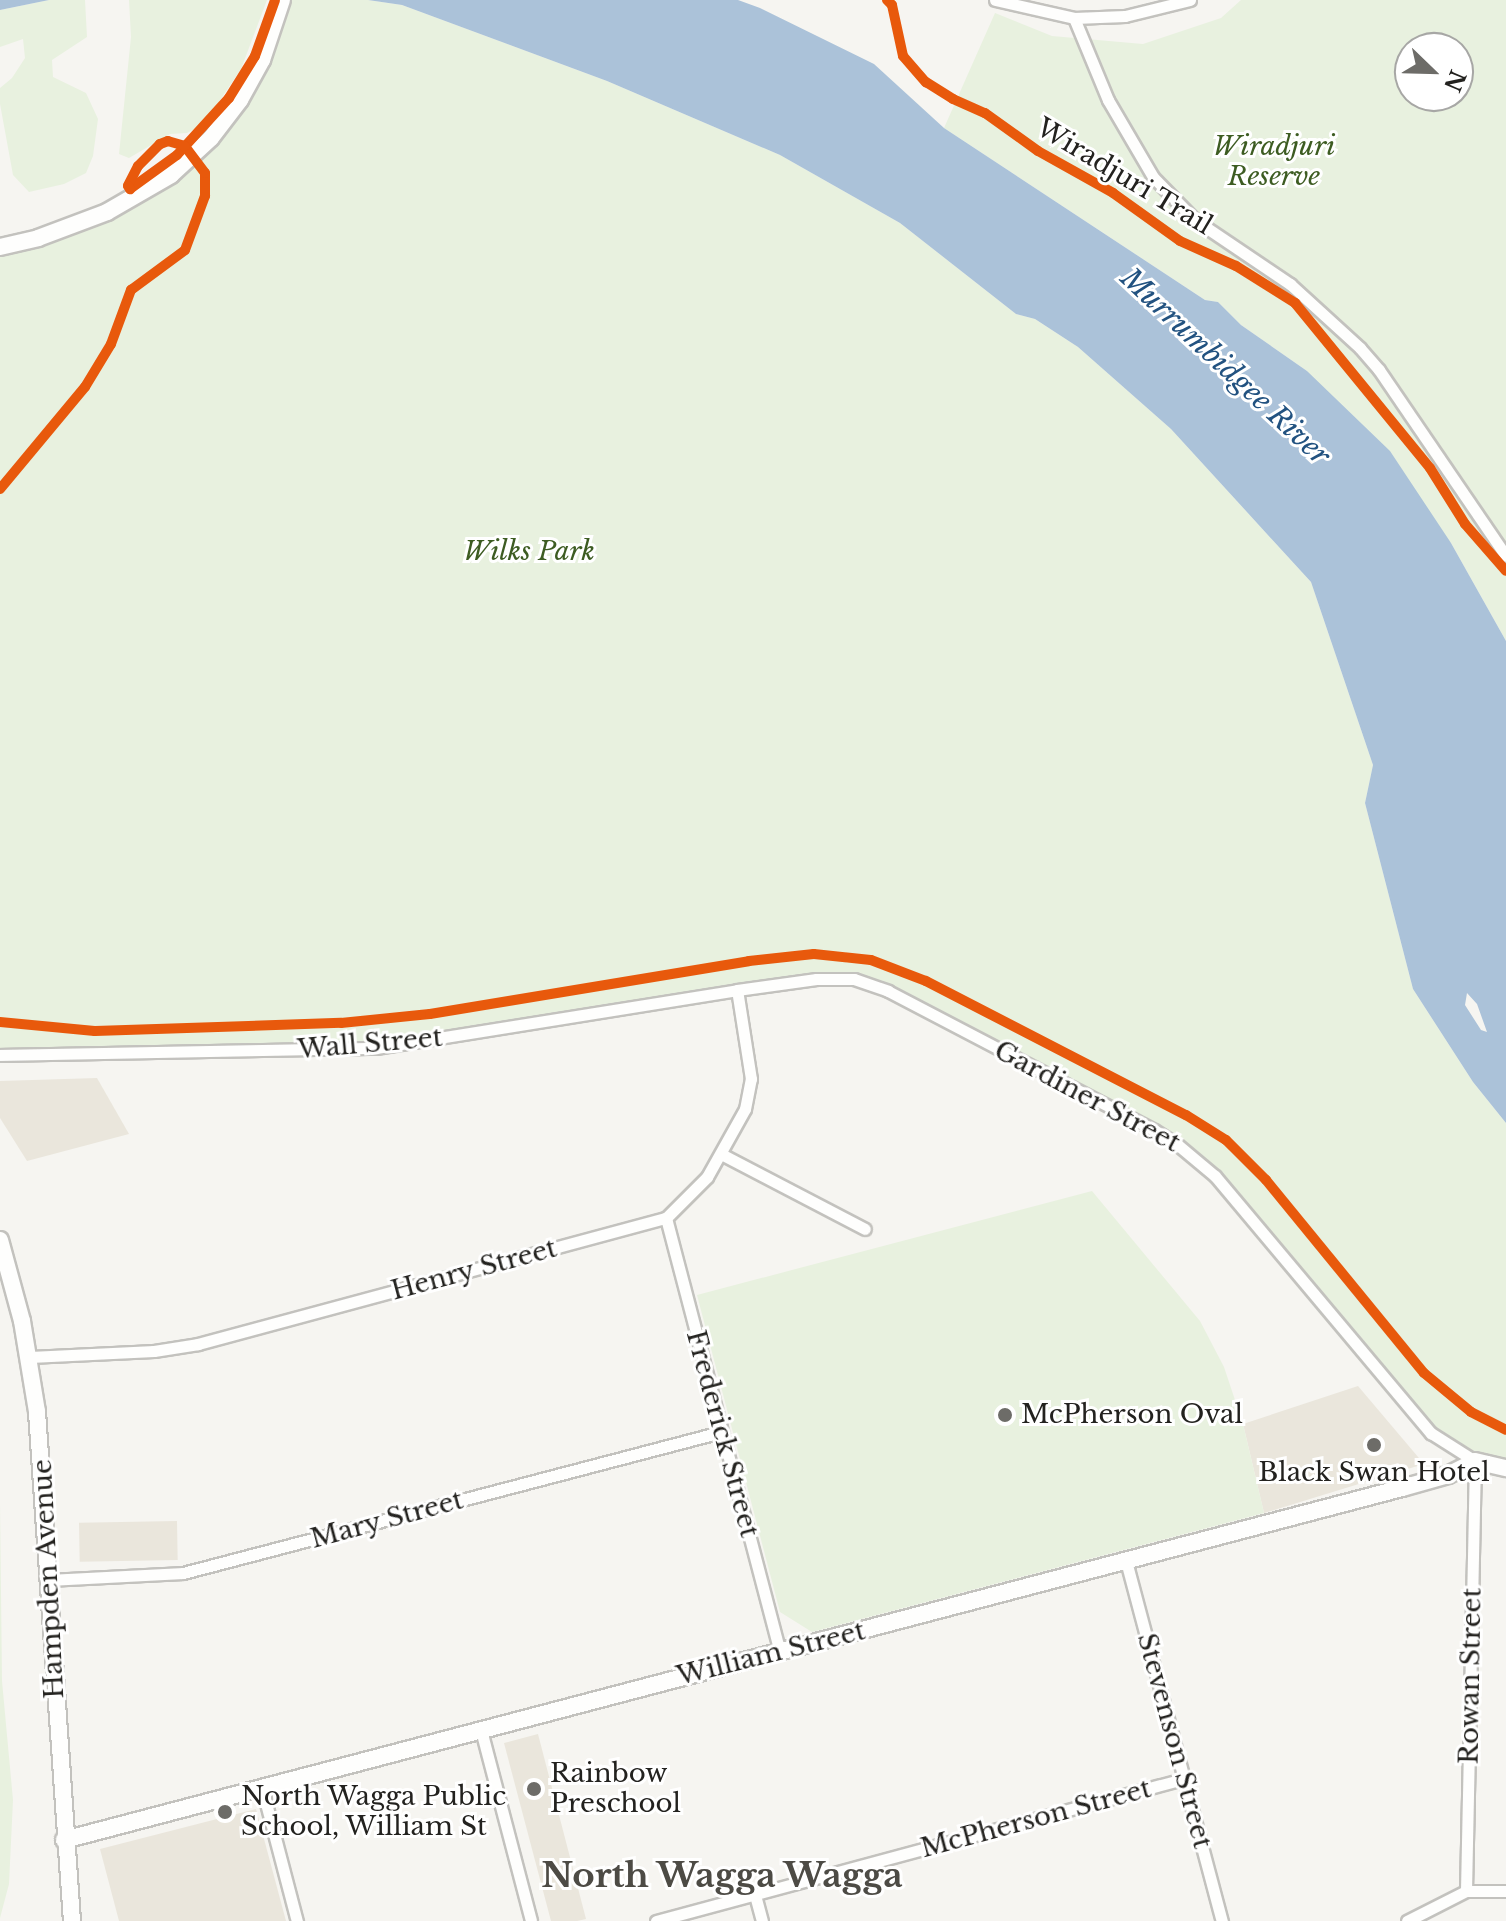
<!DOCTYPE html>
<style>
body{margin:0}
#map{position:relative;width:1506px;height:1921px;overflow:hidden;background:#f6f5f1;font-family:"Libre Baskerville",serif}
div>[style]{position:absolute}
.built>*{inset:0;background:#eae6dc;transform-origin:0 0}
.green>*{inset:0;background:#e8f1df}
.water>*{inset:0;background:#abc2d9}
.roads{filter:drop-shadow(2px 0 #c3c2be) drop-shadow(-2px 0 #c3c2be) drop-shadow(0 2px #c3c2be) drop-shadow(0 -2px #c3c2be)}
.street>*{height:11px;margin:-5.5px;padding:0 5.5px;transform-origin:5.5px;border-radius:5.5px;background:#fefefd}
.secondary>*{height:16px;margin:-8px;padding:0 8px;transform-origin:8px;border-radius:8px;background:#fefefd}
.cycleway>*{height:10px;margin:-5px;padding:0 5px;transform-origin:5px;border-radius:5px;background:#e8590c}
.dots>*{width:22px;height:22px;translate:-50% -50%;box-sizing:border-box;border:4px solid #fff;border-radius:50%}
span{translate:-50% -50%;white-space:nowrap;text-align:center;line-height:1.15;-webkit-text-stroke:6px #fff;paint-order:stroke}
.park-label{font-size:26px;color:#3d5c22;font-style:italic}
.street-label{font-size:26px;color:#23221f}
.poi-label{font-size:26px;color:#23221f}
.left{translate:0 -50%;text-align:left}
.water-label{font-size:28px;color:#225280;font-style:italic}
.district-label{font-size:34px;color:#4d4b45;font-weight:700}
.north{position:absolute;left:1394px;top:32px;width:80px;height:80px;box-sizing:border-box;background:#fff;border:2px solid #a7a7a5;border-radius:50%;rotate:113deg;font-size:22px;font-weight:700;line-height:32px;text-align:center;color:#23221f}
.north::after{content:'';display:block;margin:auto;width:28px;height:36px;background:#6d6c68;clip-path:polygon(50% 0,100% 100%,50% 72%,0 100%)}
</style>
<div id="map">
<div class="built">
<i style="clip-path:polygon(97px 1078px,129px 1134px,27px 1161px,0 1118px,0 1081px)"></i>
<i style="clip-path:polygon(1358px 1386px,1424px 1464px,1264px 1513px,1243px 1424px)"></i>
<i style="left:177px;top:1521px;width:39px;height:98px;rotate:89deg"></i>
<i style="clip-path:polygon(538px 1734px,586px 1919px,577px 1921px,551px 1921px,504px 1743px)"></i>
<i style="clip-path:polygon(256px 1809px,286px 1921px,119px 1921px,100px 1849px)"></i>
</div>
<div class="green">
<i style="clip-path:polygon(49px 0,85px 0,87px 37px,52px 60px,53px 77px,86px 93px,98px 119px,93px 156px,86px 173px,64px 184px,29px 192px,13px 175px,0 104px,0 88px,12px 78px,25px 58px,23px 39px,0 47px,0 10px)"></i>
<i style="clip-path:polygon(129px 0,267px 0,241px 69px,204px 124px,187px 133px,170px 134px,129px 158px,119px 154px,131px 37px)"></i>
<i style="clip-path:polygon(289px 0,368px 0,402px 5px,607px 81px,780px 155px,900px 223px,1016px 314px,1035px 319px,1078px 347px,1171px 429px,1311px 582px,1373px 765px,1365px 803px,1413px 989px,1473px 1082px,1506px 1123px,1506px 1468px,1452px 1449px,1197px 1158px,888px 991px,836px 978px,414px 1044px,0 1055px,0 247px,107px 212px,211px 138px,269px 37px,279px 36px)"></i>
<i style="clip-path:polygon(evenodd,1241px 0,1506px 0,1506px 641px,1451px 543px,1307px 371px,1241px 325px,1218px 302px,1205px 300px,944px 128px,995px 13px,1052px 36px,1143px 44px,1221px 18px,1241px 0,1410px 48px,1458px 48px,1458px 96px,1410px 96px,1410px 48px)"></i>
<i style="clip-path:polygon(1092px 1191px,1200px 1321px,1224px 1367px,1243px 1424px,1264px 1513px,812px 1632px,780px 1612px,697px 1295px)"></i>
<i style="clip-path:polygon(0 1502px,2px 1681px,13px 1800px,9px 1884px,0 1918px)"></i>
</div>
<div class="water">
<i style="clip-path:polygon(0 0,49px 0,0 10px)"></i>
<i style="clip-path:polygon(evenodd,368px 0,738px 0,760px 8px,874px 64px,944px 128px,1205px 300px,1218px 302px,1241px 325px,1307px 371px,1390px 451px,1451px 543px,1506px 641px,1506px 1123px,1473px 1082px,1413px 989px,1365px 803px,1373px 765px,1311px 582px,1171px 429px,1078px 347px,1035px 319px,1016px 314px,900px 223px,780px 155px,607px 81px,402px 5px,368px 0,1467px 993px,1477px 1004px,1487px 1032px,1481px 1030px,1465px 1005px,1467px 993px)"></i>
</div>
<div class="roads">
<div class="street">
<i style="left:995px;top:0;width:81px;rotate:12.8deg"></i>
<i style="left:1074px;top:18px;width:51px;rotate:-2.2deg"></i>
<i style="left:1125px;top:16px;width:67px;rotate:-13.8deg"></i>
<i style="left:1074px;top:18px;width:89px;rotate:67.5deg"></i>
<i style="left:1108px;top:100px;width:89px;rotate:59.7deg"></i>
<i style="left:1153px;top:177px;width:60px;rotate:45.7deg"></i>
<i style="left:1195px;top:220px;width:115px;rotate:34deg"></i>
<i style="left:1290px;top:284px;width:95px;rotate:42.4deg"></i>
<i style="left:1360px;top:348px;width:29px;rotate:49deg"></i>
<i style="left:1379px;top:370px;width:225px;rotate:55.7deg"></i>
<i style="left:0;top:1055px;width:376px;rotate:-1.1deg"></i>
<i style="left:376px;top:1048px;width:366px;rotate:-9.1deg"></i>
<i style="left:737px;top:990px;width:80px;rotate:-7.9deg"></i>
<i style="left:816px;top:979px;width:38px"></i>
<i style="left:854px;top:979px;width:36px;rotate:19deg"></i>
<i style="left:888px;top:991px;width:300px;rotate:27.6deg"></i>
<i style="left:1154px;top:1130px;width:28px;rotate:32deg"></i>
<i style="left:1178px;top:1145px;width:48px;rotate:40deg"></i>
<i style="left:1215px;top:1176px;width:336px;rotate:50deg"></i>
<i style="left:1431px;top:1433px;width:52px;rotate:32.5deg"></i>
<i style="left:1475px;top:1461px;width:430px;rotate:91.2deg"></i>
<i style="left:721px;top:1154px;width:162px;rotate:27.5deg"></i>
<i style="left:666px;top:1218px;width:447px;rotate:75.3deg"></i>
<i style="left:30px;top:1357px;width:124px;rotate:-2.8deg"></i>
<i style="left:154px;top:1351px;width:45px;rotate:-9deg"></i>
<i style="left:198px;top:1344px;width:485px;rotate:-15.1deg"></i>
<i style="left:666px;top:1218px;width:58px;rotate:-45deg"></i>
<i style="left:707px;top:1177px;width:78px;rotate:-60.8deg"></i>
<i style="left:745px;top:1109px;width:31px;rotate:-79deg"></i>
<i style="left:751px;top:1079px;width:90px;rotate:-98.9deg"></i>
<i style="left:1126px;top:1561px;width:373px;rotate:75.1deg"></i>
<i style="left:49px;top:1580px;width:134px;rotate:-3deg"></i>
<i style="left:183px;top:1573px;width:556px;rotate:-14.69deg"></i>
<i style="left:481px;top:1730px;width:197px;rotate:75.3deg"></i>
<i style="left:262px;top:1788px;width:138px;rotate:75.3deg"></i>
<i style="left:755px;top:1895px;width:27px;rotate:75deg"></i>
<i style="left:656px;top:1921px;width:546px;rotate:-15.08deg"></i>
<i style="left:1407px;top:1921px;width:66px;rotate:-27deg"></i>
<i style="left:1466px;top:1891px;width:40px"></i>
</div>
<div class="secondary">
<i style="left:0;top:247px;width:39px;rotate:-13deg"></i>
<i style="left:38px;top:238px;width:74px;rotate:-20.6deg"></i>
<i style="left:107px;top:212px;width:74px;rotate:-30deg"></i>
<i style="left:171px;top:175px;width:54px;rotate:-42.8deg"></i>
<i style="left:211px;top:138px;width:48px;rotate:-52.7deg"></i>
<i style="left:240px;top:100px;width:46px;rotate:-61.2deg"></i>
<i style="left:262px;top:60px;width:63px;rotate:-71.6deg"></i>
<i style="left:0;top:1240px;width:84px;rotate:74.8deg"></i>
<i style="left:22px;top:1321px;width:92px;rotate:80.6deg"></i>
<i style="left:37px;top:1412px;width:510px;rotate:86.07deg"></i>
<i style="left:64px;top:1840px;width:1384px;rotate:-14.74deg"></i>
<i style="left:1402px;top:1488px;width:48px;rotate:-15.8deg"></i>
<i style="left:1448px;top:1475px;width:30px;rotate:-27deg"></i>
<i style="left:1475px;top:1461px;width:32px;rotate:13deg"></i>
</div>
</div>
<div class="cycleway">
<i style="left:887px;top:0;width:7px;rotate:45deg"></i>
<i style="left:892px;top:5px;width:52px;rotate:77.8deg"></i>
<i style="left:903px;top:56px;width:35px;rotate:49deg"></i>
<i style="left:926px;top:82px;width:32px;rotate:32deg"></i>
<i style="left:953px;top:99px;width:35px;rotate:24deg"></i>
<i style="left:985px;top:113px;width:65px;rotate:35.6deg"></i>
<i style="left:1038px;top:151px;width:86px;rotate:29.2deg"></i>
<i style="left:1113px;top:193px;width:82px;rotate:35.6deg"></i>
<i style="left:1180px;top:241px;width:61px;rotate:24.1deg"></i>
<i style="left:1236px;top:266px;width:70px;rotate:32.1deg"></i>
<i style="left:1295px;top:303px;width:213px;rotate:50.7deg"></i>
<i style="left:1430px;top:468px;width:66px;rotate:58deg"></i>
<i style="left:1465px;top:524px;width:62px;rotate:48.9deg"></i>
<i style="left:130px;top:189px;width:58px;rotate:-35.9deg"></i>
<i style="left:177px;top:155px;width:77px;rotate:-47.6deg"></i>
<i style="left:229px;top:98px;width:49px;rotate:-58.2deg"></i>
<i style="left:255px;top:56px;width:59px;rotate:-70.3deg"></i>
<i style="left:0;top:489px;width:133px;rotate:-50.2deg"></i>
<i style="left:85px;top:387px;width:50px;rotate:-58.8deg"></i>
<i style="left:111px;top:344px;width:58px;rotate:-69.7deg"></i>
<i style="left:131px;top:290px;width:67px;rotate:-36.5deg"></i>
<i style="left:185px;top:250px;width:58px;rotate:-69.7deg"></i>
<i style="left:205px;top:196px;width:23px;rotate:-90deg"></i>
<i style="left:205px;top:173px;width:34px;rotate:-127deg"></i>
<i style="left:185px;top:146px;width:18px;rotate:-164deg"></i>
<i style="left:168px;top:141px;width:9px;rotate:159deg"></i>
<i style="left:160px;top:144px;width:31px;rotate:135deg"></i>
<i style="left:138px;top:166px;width:22px;rotate:117deg"></i>
<i style="left:128px;top:186px;width:4px;rotate:56deg"></i>
<i style="left:0;top:1022px;width:95px;rotate:5.4deg"></i>
<i style="left:95px;top:1031px;width:246px;rotate:-1.9deg"></i>
<i style="left:341px;top:1023px;width:89px;rotate:-5.8deg"></i>
<i style="left:430px;top:1014px;width:323px;rotate:-9.4deg"></i>
<i style="left:749px;top:961px;width:65px;rotate:-6.1deg"></i>
<i style="left:814px;top:954px;width:57px;rotate:6deg"></i>
<i style="left:871px;top:960px;width:59px;rotate:20.9deg"></i>
<i style="left:926px;top:981px;width:292px;rotate:27.3deg"></i>
<i style="left:1186px;top:1115px;width:47px;rotate:32deg"></i>
<i style="left:1226px;top:1140px;width:57px;rotate:45deg"></i>
<i style="left:1266px;top:1180px;width:249px;rotate:50.7deg"></i>
<i style="left:1424px;top:1373px;width:61px;rotate:39.7deg"></i>
<i style="left:1471px;top:1412px;width:39px;rotate:27deg"></i>
</div>
<div class="dots">
<i style="left:1005px;top:1415px;background:#6d6c68"></i>
<i style="left:1374px;top:1445px;background:#6d6c68"></i>
<i style="left:534px;top:1789px;background:#6d6c68"></i>
<i style="left:225px;top:1812px;background:#6d6c68"></i>
</div>
<div class="park-label">
<span style="left:1274px;top:162px">Wiradjuri<br>Reserve</span>
<span style="left:529px;top:552px">Wilks Park</span>
</div>
<div class="street-label">
<span style="left:1124px;top:177px;rotate:31deg">Wiradjuri Trail</span>
<span style="left:370px;top:1044px;rotate:-5deg">Wall Street</span>
<span style="left:1087px;top:1097px;rotate:28deg">Gardiner Street</span>
<span style="left:474px;top:1270px;rotate:-15deg">Henry Street</span>
<span style="left:722px;top:1434px;rotate:75deg">Frederick Street</span>
<span style="left:387px;top:1520px;rotate:-15deg">Mary Street</span>
<span style="left:49px;top:1579px;rotate:-93deg">Hampden Avenue</span>
<span style="left:771px;top:1654px;rotate:-14deg">William Street</span>
<span style="left:1471px;top:1676px;rotate:-89deg">Rowan Street</span>
<span style="left:1174px;top:1741px;rotate:75deg">Stevenson Street</span>
<span style="left:1036px;top:1819px;rotate:-15deg">McPherson Street</span>
</div>
<div class="poi-label">
<span class="left" style="left:1021px;top:1415px">McPherson Oval</span>
<span style="left:1374px;top:1473px">Black Swan Hotel</span>
<span class="left" style="left:550px;top:1789px">Rainbow<br>Preschool</span>
<span class="left" style="left:241px;top:1812px">North Wagga Public<br>School, William St</span>
</div>
<div class="water-label">
<span style="left:1225px;top:367px;rotate:43deg">Murrumbidgee River</span>
</div>
<div class="district-label">
<span style="left:722px;top:1876px">North Wagga Wagga</span>
</div>
<div class="north">N</div>
</div>
